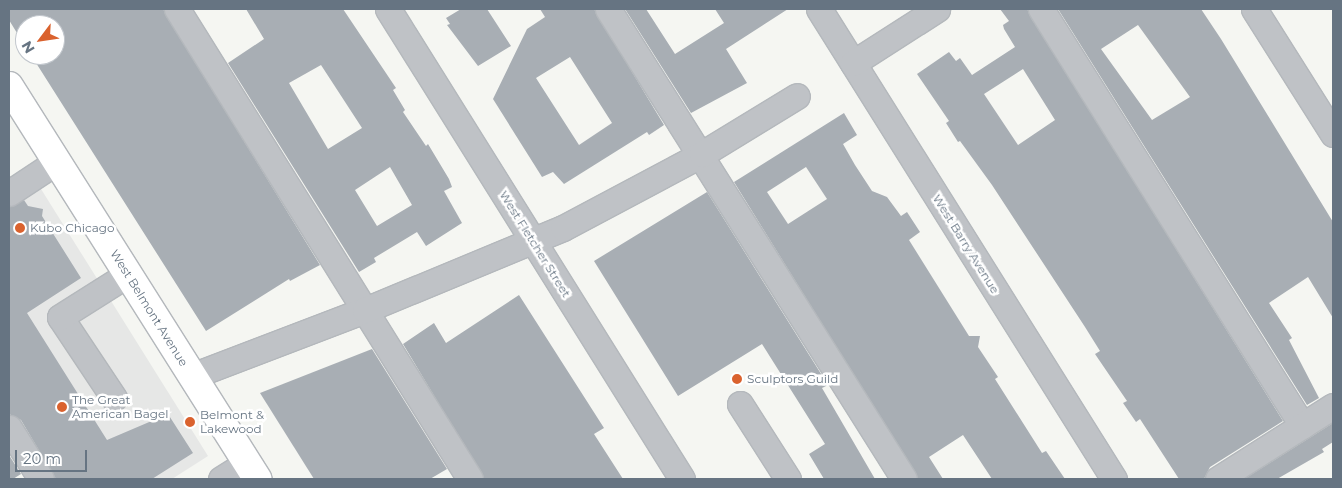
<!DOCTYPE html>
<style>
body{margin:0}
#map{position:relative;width:1342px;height:488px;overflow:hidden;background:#f5f6f2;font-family:Montserrat,sans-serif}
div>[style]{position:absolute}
.built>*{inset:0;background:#e6e7e6}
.building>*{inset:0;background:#a8aeb4}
.roads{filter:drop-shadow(1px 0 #b4b8bc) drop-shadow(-1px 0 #b4b8bc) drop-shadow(0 1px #b4b8bc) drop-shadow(0 -1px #b4b8bc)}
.minor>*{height:25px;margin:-12.5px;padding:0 12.5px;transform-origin:12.5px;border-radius:12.5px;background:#bfc2c6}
.major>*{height:28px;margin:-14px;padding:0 14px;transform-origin:14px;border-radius:14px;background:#fff}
.dots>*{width:14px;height:14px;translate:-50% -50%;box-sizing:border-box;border:2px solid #fff;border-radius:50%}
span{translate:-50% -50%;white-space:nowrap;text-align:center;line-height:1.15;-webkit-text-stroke:5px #fff;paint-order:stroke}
.poi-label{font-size:12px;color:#667482}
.left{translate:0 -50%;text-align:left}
.street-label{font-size:12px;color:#667482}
.frame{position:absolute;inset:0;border:10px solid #667482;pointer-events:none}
.north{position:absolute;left:15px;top:15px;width:50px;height:50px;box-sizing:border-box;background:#fff;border:1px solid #c2c7cd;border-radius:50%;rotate:239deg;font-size:14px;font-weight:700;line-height:20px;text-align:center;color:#667482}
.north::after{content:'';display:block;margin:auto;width:18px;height:22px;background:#da622e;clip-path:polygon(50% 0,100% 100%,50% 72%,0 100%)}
.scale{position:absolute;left:15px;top:450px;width:72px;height:22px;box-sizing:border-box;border:2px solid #667482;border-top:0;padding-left:6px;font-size:15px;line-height:18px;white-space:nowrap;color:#667482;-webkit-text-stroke:4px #fff;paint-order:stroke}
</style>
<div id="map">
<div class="built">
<i style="clip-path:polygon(36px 181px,208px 456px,172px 479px,46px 479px,9px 420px,9px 198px)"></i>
</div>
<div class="building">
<i style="clip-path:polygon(9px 9px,163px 9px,320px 265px,290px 281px,289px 279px,206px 331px,31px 55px,55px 55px,55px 25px,25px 25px,25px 46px,9px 20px)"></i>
<i style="clip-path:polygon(evenodd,246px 9px,343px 9px,396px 88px,393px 90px,405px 110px,403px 112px,426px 146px,428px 144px,449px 179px,452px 187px,444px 191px,462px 223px,426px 246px,417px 232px,374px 258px,376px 262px,359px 272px,228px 63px,264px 39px,246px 9px,321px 65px,362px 128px,328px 149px,289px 83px,321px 65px,246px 9px,390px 167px,412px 205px,377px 226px,355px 190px,390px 167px)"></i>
<i style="clip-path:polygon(461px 9px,487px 9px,511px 46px,478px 66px,447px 25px,450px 24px,446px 18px)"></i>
<i style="clip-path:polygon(evenodd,540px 9px,594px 9px,664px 125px,649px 135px,647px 132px,564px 184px,553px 172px,542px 177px,493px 99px,527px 29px,545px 17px,540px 9px,570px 57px,612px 123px,579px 145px,536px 78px,570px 57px)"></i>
<i style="clip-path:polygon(625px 9px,646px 9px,675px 54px,724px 23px,715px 9px,788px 9px,726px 49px,747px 83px,691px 113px)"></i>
<i style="clip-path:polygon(evenodd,1000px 9px,1027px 9px,1283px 421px,1210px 467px,1204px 479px,1179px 479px,1140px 419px,1136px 422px,1123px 403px,1127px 401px,1095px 354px,1100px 351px,1085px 327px,992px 185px,960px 141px,958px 142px,946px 123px,949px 121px,917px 74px,949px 52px,956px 61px,960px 58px,972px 75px,1015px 47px,1004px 29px,1003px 25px,1009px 21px,1000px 9px,1023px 69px,1055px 120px,1018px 145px,984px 94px,1023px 69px)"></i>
<i style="clip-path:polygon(evenodd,1058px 9px,1201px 9px,1221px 39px,1333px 222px,1333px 318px,1308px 277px,1269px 303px,1292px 338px,1289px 340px,1319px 398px,1307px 405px,1058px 9px,1138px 25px,1190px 97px,1152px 120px,1101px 49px,1138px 25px)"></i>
<i style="clip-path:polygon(evenodd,844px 113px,857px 135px,843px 144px,855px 165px,872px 191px,887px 197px,901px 216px,907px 212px,920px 232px,909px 240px,969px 336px,980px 336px,978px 347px,998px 377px,995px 379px,1042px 453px,1046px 451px,1065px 479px,992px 479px,963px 435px,929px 457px,943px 479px,918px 479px,734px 182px,844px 113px,806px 167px,827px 199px,788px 224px,767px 192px,806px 167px)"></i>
<i style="clip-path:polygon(707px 192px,828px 385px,822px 388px,875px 479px,824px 479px,809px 454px,825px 444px,762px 344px,678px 396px,594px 261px)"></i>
<i style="clip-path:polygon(24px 200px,28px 206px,43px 209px,42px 216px,81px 278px,27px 313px,107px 440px,168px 414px,193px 453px,152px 479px,56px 479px,21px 420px,9px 414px,9px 207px)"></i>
<i style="clip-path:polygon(519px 295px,604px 428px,594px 434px,623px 479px,484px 479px,403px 344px,434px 323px,446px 343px)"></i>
<i style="clip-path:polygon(372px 349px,447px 469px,430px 479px,314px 479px,260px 393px)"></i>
<i style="clip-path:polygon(1333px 423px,1333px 442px,1322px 449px,1324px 452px,1277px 479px,1244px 479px)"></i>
<i style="clip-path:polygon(9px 455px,21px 474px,13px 479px,9px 479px)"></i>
</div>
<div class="roads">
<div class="minor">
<i style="left:177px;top:9px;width:554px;rotate:58.06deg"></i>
<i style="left:388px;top:9px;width:554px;rotate:57.97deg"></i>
<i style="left:608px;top:9px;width:555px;rotate:57.8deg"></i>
<i style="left:819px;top:9px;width:555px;rotate:57.89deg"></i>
<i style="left:1041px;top:9px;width:492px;rotate:57.9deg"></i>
<i style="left:1254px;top:9px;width:148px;rotate:57.7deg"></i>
<i style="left:853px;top:63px;width:100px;rotate:-32.7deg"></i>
<i style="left:9px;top:193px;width:56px;rotate:-33.4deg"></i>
<i style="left:192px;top:376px;width:185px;rotate:-20.9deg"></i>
<i style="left:365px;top:310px;width:214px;rotate:-22.5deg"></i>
<i style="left:563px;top:228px;width:157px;rotate:-28deg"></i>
<i style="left:702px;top:154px;width:111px;rotate:-31.4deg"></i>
<i style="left:114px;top:398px;width:97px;rotate:-123.7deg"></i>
<i style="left:60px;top:317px;width:80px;rotate:-32.3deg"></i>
<i style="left:740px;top:404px;width:89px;rotate:57.4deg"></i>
<i style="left:9px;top:428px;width:60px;rotate:57.9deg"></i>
<i style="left:221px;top:479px;width:31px;rotate:-32deg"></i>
<i style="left:1218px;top:479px;width:136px;rotate:-32.4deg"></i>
</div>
<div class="major">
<i style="left:9px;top:86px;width:465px;rotate:57.7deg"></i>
</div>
</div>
<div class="dots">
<i style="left:20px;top:228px;background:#da622e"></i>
<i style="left:737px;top:379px;background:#da622e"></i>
<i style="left:62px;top:407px;background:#da622e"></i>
<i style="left:190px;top:422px;background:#da622e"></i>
</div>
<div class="poi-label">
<span class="left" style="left:30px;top:228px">Kubo Chicago</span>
<span class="left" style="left:747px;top:379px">Sculptors Guild</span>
<span class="left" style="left:72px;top:407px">The Great<br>American Bagel</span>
<span class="left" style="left:200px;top:422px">Belmont &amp;<br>Lakewood</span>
</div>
<div class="street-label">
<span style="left:535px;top:244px;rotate:58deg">West Fletcher Street</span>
<span style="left:966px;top:244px;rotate:58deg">West Barry Avenue</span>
<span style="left:149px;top:308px;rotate:58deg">West Belmont Avenue</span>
</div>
<div class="frame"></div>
<div class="north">N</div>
<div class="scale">20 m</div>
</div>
